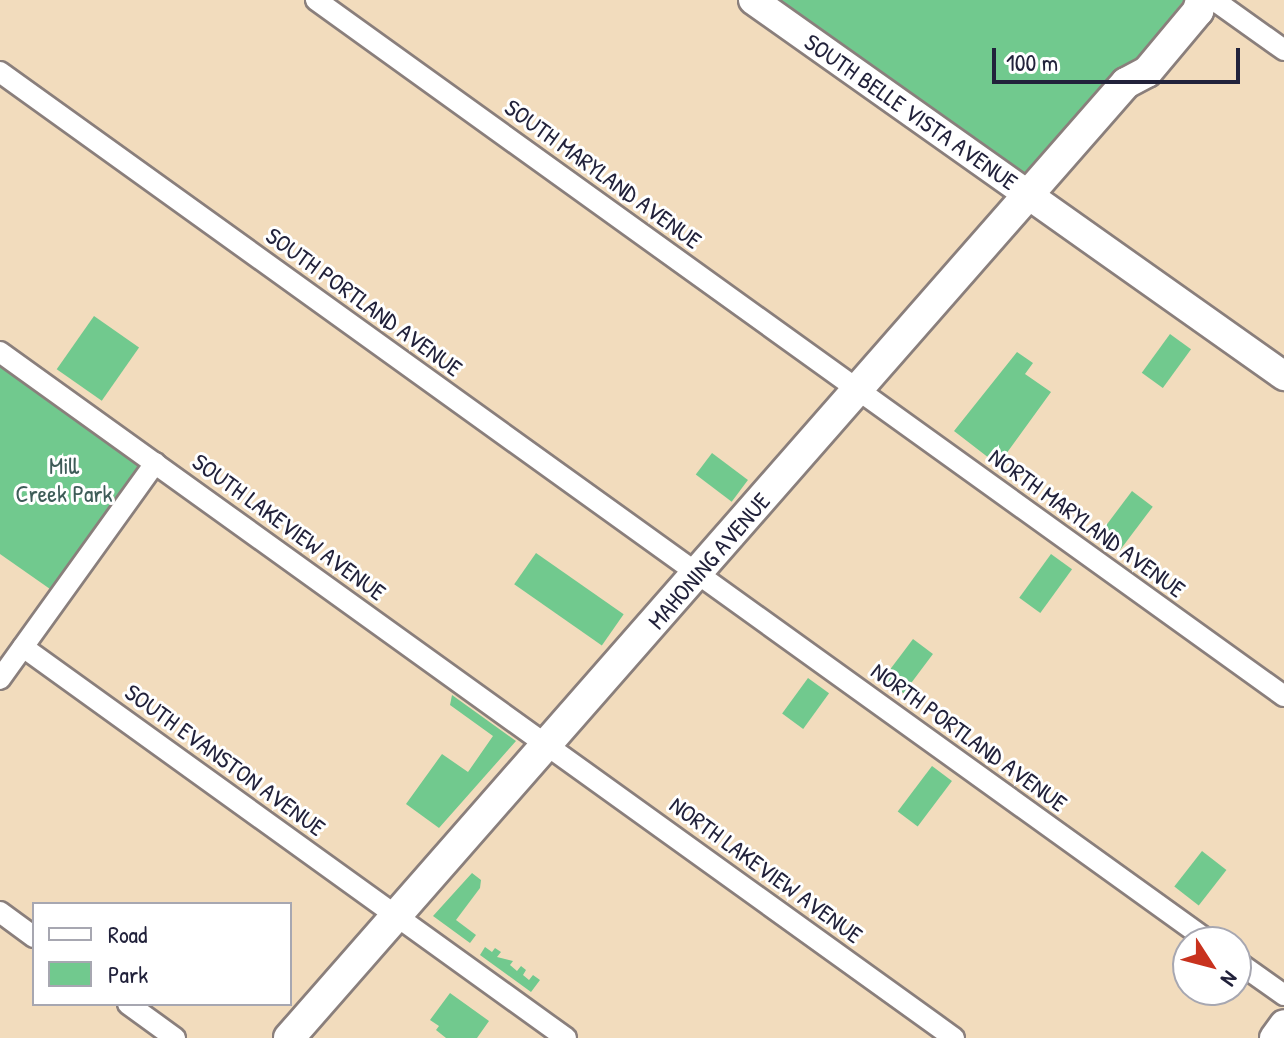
<!DOCTYPE html>
<style>
body{margin:0}
#map{position:relative;width:1284px;height:1038px;overflow:hidden;background:#f2dcbd;font-family:"Patrick Hand",sans-serif}
div>[style]{position:absolute}
.green>*{inset:0;background:#71c98e;transform-origin:0 0}
.roads{filter:drop-shadow(2px 0 #8a7f7c) drop-shadow(-2px 0 #8a7f7c) drop-shadow(0 2px #8a7f7c) drop-shadow(0 -2px #8a7f7c)}
.street>*{height:20px;margin:-10px;padding:0 10px;transform-origin:10px;border-radius:10px;background:#fff}
.secondary>*{height:28px;margin:-14px;padding:0 14px;transform-origin:14px;border-radius:14px;background:#fff}
.primary>*{height:30px;margin:-15px;padding:0 15px;transform-origin:15px;border-radius:15px;background:#fff}
span{translate:-50% -50%;white-space:nowrap;text-align:center;line-height:1.15;-webkit-text-stroke:6px #fff;paint-order:stroke}
.street-label{font-size:24px;color:#22223b}
.park-label{font-size:24px;color:#3e5c58}
.legend{position:absolute;left:32px;top:902px;width:260px;height:104px;box-sizing:border-box;background:#fff;border:2px solid #a7a7b1;margin:0;padding:10px 14px;list-style:none;font-size:24px;color:#22223b}
.legend li{display:flex;align-items:center;gap:16px;height:40px}
.legend b{width:40px;border:2px solid #a7a7b1}
.north{position:absolute;left:1172px;top:926px;width:80px;height:80px;box-sizing:border-box;background:#fff;border:2px solid #a7a7b1;border-radius:50%;rotate:126deg;font-size:22px;font-weight:700;line-height:32px;text-align:center;color:#22223b}
.north::after{content:'';display:block;margin:auto;width:28px;height:36px;background:#c8321e;clip-path:polygon(50% 0,100% 100%,50% 72%,0 100%)}
.scale{position:absolute;left:992px;top:48px;width:248px;height:36px;box-sizing:border-box;border:4px solid #22223b;border-top:0;padding-left:10px;font-size:24px;line-height:28px;white-space:nowrap;color:#22223b;-webkit-text-stroke:6px #fff;paint-order:stroke}
</style>
<div id="map">
<div class="green">
<i style="clip-path:polygon(753px 0,1184px 0,1030px 197px)"></i>
<i style="left:94px;top:316px;width:55px;height:65px;rotate:35deg"></i>
<i style="left:1170px;top:334px;width:26px;height:48px;rotate:36deg"></i>
<i style="clip-path:polygon(0 352px,155px 463px,60px 596px,0 554px)"></i>
<i style="clip-path:polygon(1017px 352px,1033px 363px,1025px 374px,1051px 392px,998px 465px,954px 431px)"></i>
<i style="left:712px;top:453px;width:45px;height:27px;rotate:37deg"></i>
<i style="left:1132px;top:491px;width:26px;height:54px;rotate:37deg"></i>
<i style="left:536px;top:553px;width:107px;height:38px;rotate:35deg"></i>
<i style="left:1051px;top:554px;width:26px;height:54px;rotate:36deg"></i>
<i style="left:913px;top:639px;width:25px;height:49px;rotate:37deg"></i>
<i style="left:808px;top:678px;width:26px;height:44px;rotate:36deg"></i>
<i style="clip-path:polygon(452px 695px,516px 741px,439px 828px,406px 804px,442px 754px,468px 772px,493px 736px,450px 705px)"></i>
<i style="left:932px;top:766px;width:25px;height:57px;rotate:37deg"></i>
<i style="left:1202px;top:851px;width:31px;height:45px;rotate:38deg"></i>
<i style="clip-path:polygon(472px 873px,481px 880px,480px 888px,456px 920px,476px 935px,470px 943px,433px 916px)"></i>
<i style="clip-path:polygon(485px 947px,492px 952px,495px 948px,501px 952px,497px 957px,513px 961px,510px 965px,517px 971px,521px 966px,526px 970px,523px 975px,529px 980px,533px 975px,540px 980px,531px 992px,480px 955px)"></i>
<i style="clip-path:polygon(450px 993px,489px 1021px,477px 1038px,446px 1038px,436px 1030px,439px 1026px,430px 1020px)"></i>
</div>
<div class="roads">
<div class="street">
<i style="left:316px;top:0;width:1192px;rotate:35.72deg"></i>
<i style="left:1214px;top:0;width:86px;rotate:35.5deg"></i>
<i style="left:0;top:72px;width:1490px;rotate:35.72deg"></i>
<i style="left:0;top:352px;width:1175px;rotate:35.72deg"></i>
<i style="left:23px;top:647px;width:669px;rotate:35.76deg"></i>
<i style="left:0;top:679px;width:266px;rotate:-54.3deg"></i>
<i style="left:0;top:912px;width:42px;rotate:36.3deg"></i>
<i style="left:1236px;top:961px;width:59px;rotate:35.3deg"></i>
<i style="left:128px;top:1004px;width:58px;rotate:35.9deg"></i>
</div>
<div class="secondary">
<i style="left:753px;top:0;width:651px;rotate:35.3deg"></i>
<i style="left:1274px;top:1038px;width:17px;rotate:-54deg"></i>
</div>
<div class="primary">
<i style="left:289px;top:1038px;width:1270px;rotate:-48.77deg"></i>
<i style="left:1126px;top:83px;width:24px;rotate:-28deg"></i>
<i style="left:1147px;top:72px;width:80px;rotate:-50.1deg"></i>
<i style="left:1198px;top:11px;width:11px;rotate:-75deg"></i>
</div>
</div>
<div class="street-label">
<span style="left:911px;top:112px;rotate:35deg">SOUTH BELLE VISTA AVENUE</span>
<span style="left:603px;top:174px;rotate:36deg">SOUTH MARYLAND AVENUE</span>
<span style="left:364px;top:302px;rotate:36deg">SOUTH PORTLAND AVENUE</span>
<span style="left:1087px;top:523px;rotate:36deg">NORTH MARYLAND AVENUE</span>
<span style="left:289px;top:527px;rotate:36deg">SOUTH LAKEVIEW AVENUE</span>
<span style="left:709px;top:561px;rotate:-49deg">MAHONING AVENUE</span>
<span style="left:969px;top:737px;rotate:36deg">NORTH PORTLAND AVENUE</span>
<span style="left:225px;top:760px;rotate:36deg">SOUTH EVANSTON AVENUE</span>
<span style="left:766px;top:870px;rotate:36deg">NORTH LAKEVIEW AVENUE</span>
</div>
<div class="park-label">
<span style="left:64px;top:480px">Mill<br>Creek Park</span>
</div>
<ul class="legend">
<li><b style="height:10px;background:#fff"></b>Road</li>
<li><b style="height:22px;background:#71c98e"></b>Park</li>
</ul>
<div class="north">N</div>
<div class="scale">100 m</div>
</div>
